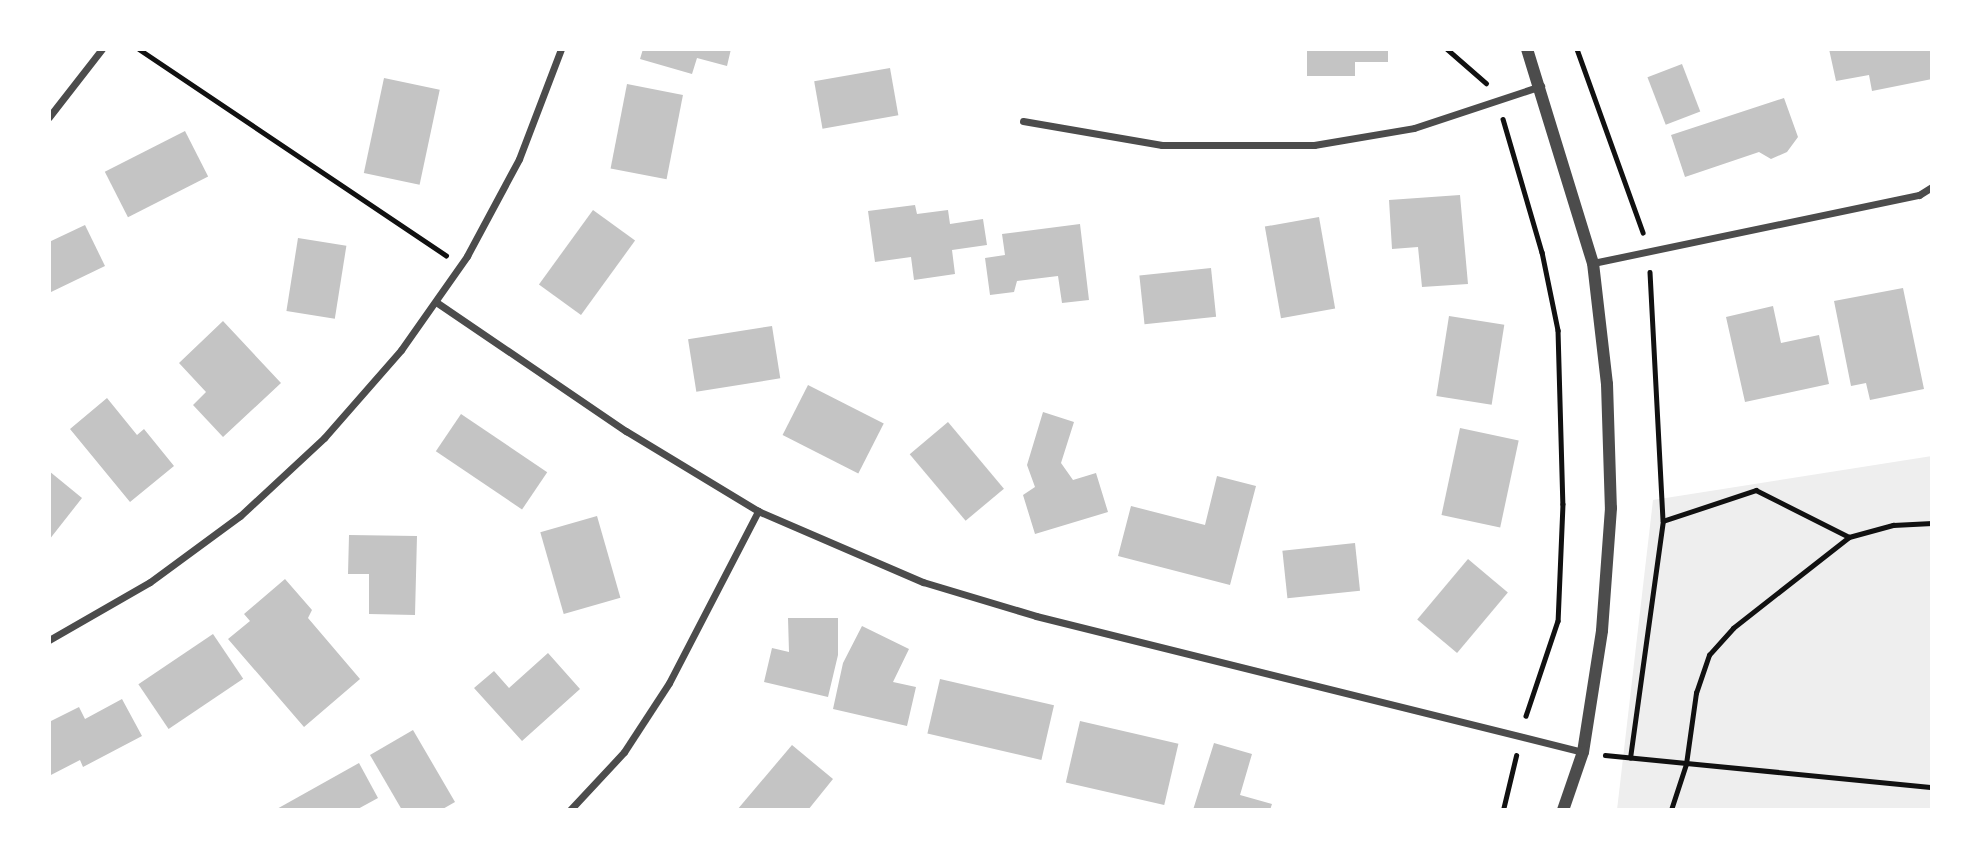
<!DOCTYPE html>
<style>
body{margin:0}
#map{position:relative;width:1981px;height:859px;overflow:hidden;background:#fff;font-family:"Zilla Slab",serif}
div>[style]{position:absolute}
.green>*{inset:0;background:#eee}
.building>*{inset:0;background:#c4c4c4;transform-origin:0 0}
.path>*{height:4.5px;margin:-2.25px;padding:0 2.25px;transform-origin:2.25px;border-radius:2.25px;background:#111}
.minor>*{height:7px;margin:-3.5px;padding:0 3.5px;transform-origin:3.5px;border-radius:3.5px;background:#4c4c4c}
.tertiary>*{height:12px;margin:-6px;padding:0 6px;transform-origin:6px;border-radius:6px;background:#4c4c4c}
span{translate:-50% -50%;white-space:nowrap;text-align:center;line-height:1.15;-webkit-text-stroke:5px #fff;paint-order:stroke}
.frame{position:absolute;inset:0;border:51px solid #fff;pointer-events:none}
</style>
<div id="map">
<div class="green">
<i style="clip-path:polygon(1932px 456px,1932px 810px,1617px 810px,1653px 500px)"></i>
</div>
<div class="building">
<i style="clip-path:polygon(643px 49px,731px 49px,727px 66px,697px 58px,692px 74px,640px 59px)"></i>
<i style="clip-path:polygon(1307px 49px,1388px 49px,1388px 62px,1355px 62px,1355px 76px,1307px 76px)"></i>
<i style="clip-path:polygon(1829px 49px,1931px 49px,1932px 79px,1872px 91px,1869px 75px,1836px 81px)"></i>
<i style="left:1682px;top:64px;width:51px;height:37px;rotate:69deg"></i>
<i style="left:890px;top:68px;width:48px;height:77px;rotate:80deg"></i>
<i style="left:384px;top:78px;width:57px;height:97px;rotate:12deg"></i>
<i style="left:627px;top:84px;width:57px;height:86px;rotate:11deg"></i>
<i style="clip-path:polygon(1784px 98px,1798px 137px,1787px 152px,1771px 159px,1759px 152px,1685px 177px,1671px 135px)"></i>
<i style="left:185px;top:131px;width:51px;height:90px;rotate:63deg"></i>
<i style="clip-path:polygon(1460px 195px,1468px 284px,1422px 287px,1418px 247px,1392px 249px,1389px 200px)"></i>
<i style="clip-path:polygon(915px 205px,917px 214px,948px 210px,950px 224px,983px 219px,987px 245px,952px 250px,955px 274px,914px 280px,911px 257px,875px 262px,868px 211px)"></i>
<i style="left:593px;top:210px;width:52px;height:92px;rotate:36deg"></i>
<i style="left:1319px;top:217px;width:93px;height:55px;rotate:80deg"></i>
<i style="clip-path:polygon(1080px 224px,1089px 300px,1062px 303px,1058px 276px,1017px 281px,1014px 292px,990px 295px,985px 258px,1005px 255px,1002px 234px)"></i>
<i style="clip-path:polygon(85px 225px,105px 266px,49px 293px,49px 242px)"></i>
<i style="left:298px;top:238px;width:49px;height:74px;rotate:9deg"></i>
<i style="left:1211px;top:268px;width:49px;height:72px;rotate:84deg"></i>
<i style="clip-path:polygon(1903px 288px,1924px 389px,1870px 400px,1866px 383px,1851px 386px,1834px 301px)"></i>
<i style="clip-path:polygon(1773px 306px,1781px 343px,1819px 335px,1829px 384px,1745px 402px,1726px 317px)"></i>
<i style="left:1449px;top:316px;width:56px;height:81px;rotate:9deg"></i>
<i style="clip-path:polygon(223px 321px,281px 383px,223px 437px,193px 405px,206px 392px,179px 363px)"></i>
<i style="left:772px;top:326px;width:53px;height:85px;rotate:81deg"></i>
<i style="left:808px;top:385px;width:85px;height:56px;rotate:27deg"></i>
<i style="clip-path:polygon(107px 398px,137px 435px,144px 429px,174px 466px,130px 502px,70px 429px)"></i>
<i style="clip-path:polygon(1043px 412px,1074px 422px,1061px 463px,1073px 480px,1096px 473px,1108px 512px,1035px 534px,1023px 495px,1035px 487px,1027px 465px)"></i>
<i style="left:461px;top:414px;width:104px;height:45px;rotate:34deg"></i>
<i style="left:948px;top:422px;width:87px;height:50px;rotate:50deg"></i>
<i style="left:1460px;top:428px;width:60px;height:89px;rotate:12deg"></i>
<i style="clip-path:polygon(49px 471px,82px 498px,49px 540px)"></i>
<i style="clip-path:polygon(1217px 476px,1256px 486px,1230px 585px,1118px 556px,1131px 506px,1205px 525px)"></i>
<i style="left:597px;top:516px;width:85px;height:59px;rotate:74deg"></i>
<i style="clip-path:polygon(349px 535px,417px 536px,415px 615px,369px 614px,369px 574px,348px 574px)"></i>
<i style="left:1355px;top:543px;width:48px;height:73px;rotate:84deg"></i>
<i style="left:1468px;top:559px;width:52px;height:79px;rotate:40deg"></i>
<i style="clip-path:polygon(285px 579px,312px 610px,308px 618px,360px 679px,304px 727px,228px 639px,250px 621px,244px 614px)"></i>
<i style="clip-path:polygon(788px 618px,838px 618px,838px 655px,828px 697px,764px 682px,772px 648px,789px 652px)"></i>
<i style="clip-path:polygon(862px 626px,909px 649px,893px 682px,916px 687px,907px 726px,833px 709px,843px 663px)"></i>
<i style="left:213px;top:634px;width:54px;height:90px;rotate:56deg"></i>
<i style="clip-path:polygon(548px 653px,580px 689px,522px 741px,474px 688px,494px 671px,509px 688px)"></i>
<i style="left:940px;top:679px;width:117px;height:56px;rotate:13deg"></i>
<i style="clip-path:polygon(122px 699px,142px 736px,83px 767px,80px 760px,49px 776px,49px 722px,79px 707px,85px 719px)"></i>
<i style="left:1080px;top:721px;width:101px;height:63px;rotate:13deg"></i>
<i style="clip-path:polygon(413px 730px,455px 802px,441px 810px,402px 810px,370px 755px)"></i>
<i style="clip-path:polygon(1214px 743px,1252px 754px,1240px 795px,1272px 804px,1270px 810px,1193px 810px)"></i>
<i style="clip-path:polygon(792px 745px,833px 779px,808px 810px,737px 810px)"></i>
<i style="clip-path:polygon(359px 763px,378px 798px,356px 810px,275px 810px)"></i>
</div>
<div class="path">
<i style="left:139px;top:49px;width:370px;rotate:33.9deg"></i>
<i style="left:1447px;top:49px;width:52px;rotate:41.1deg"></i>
<i style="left:1577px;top:49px;width:195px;rotate:70.2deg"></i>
<i style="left:1503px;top:119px;width:139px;rotate:73.7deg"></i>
<i style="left:1542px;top:252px;width:80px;rotate:78.4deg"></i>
<i style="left:1558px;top:330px;width:174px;rotate:88.4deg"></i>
<i style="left:1563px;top:504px;width:117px;rotate:92.4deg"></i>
<i style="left:1558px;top:621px;width:100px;rotate:108.6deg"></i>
<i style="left:1650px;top:272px;width:249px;rotate:87deg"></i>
<i style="left:1663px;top:521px;width:98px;rotate:-18.4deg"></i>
<i style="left:1756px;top:490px;width:104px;rotate:26.8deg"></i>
<i style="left:1849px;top:537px;width:46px;rotate:-15.3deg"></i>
<i style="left:1893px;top:525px;width:39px;rotate:-3deg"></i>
<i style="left:1605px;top:755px;width:329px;rotate:5.6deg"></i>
<i style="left:1630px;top:758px;width:239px;rotate:-82.1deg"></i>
<i style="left:1503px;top:810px;width:56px;rotate:-76.5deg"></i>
<i style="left:1671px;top:810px;width:48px;rotate:-71.9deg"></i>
<i style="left:1686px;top:764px;width:72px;rotate:-82deg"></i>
<i style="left:1696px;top:693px;width:40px;rotate:-71.1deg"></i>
<i style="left:1709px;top:655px;width:36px;rotate:-48deg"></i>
<i style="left:1733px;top:628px;width:147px;rotate:-38.1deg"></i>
</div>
<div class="minor">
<i style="left:49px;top:117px;width:86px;rotate:-52.1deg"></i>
<i style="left:1023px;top:121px;width:141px;rotate:9.8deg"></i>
<i style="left:1162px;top:145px;width:152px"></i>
<i style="left:1314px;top:145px;width:101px;rotate:-9.6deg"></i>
<i style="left:1414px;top:128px;width:134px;rotate:-18.3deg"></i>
<i style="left:1593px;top:263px;width:333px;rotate:-11.8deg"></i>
<i style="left:1919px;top:195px;width:15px;rotate:-32deg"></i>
<i style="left:436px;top:302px;width:230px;rotate:34.2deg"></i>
<i style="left:626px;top:431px;width:154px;rotate:31.2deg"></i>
<i style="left:758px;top:511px;width:180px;rotate:23.3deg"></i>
<i style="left:923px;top:582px;width:118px;rotate:16.7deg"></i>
<i style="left:1036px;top:616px;width:564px;rotate:13.96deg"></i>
<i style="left:49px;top:640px;width:116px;rotate:-29.9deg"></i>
<i style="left:150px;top:582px;width:112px;rotate:-36.3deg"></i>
<i style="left:240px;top:516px;width:115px;rotate:-42.9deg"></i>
<i style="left:324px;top:438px;width:117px;rotate:-48.8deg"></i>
<i style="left:401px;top:350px;width:115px;rotate:-54.9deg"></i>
<i style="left:467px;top:256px;width:110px;rotate:-61.8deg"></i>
<i style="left:519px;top:159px;width:118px;rotate:-69.1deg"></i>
<i style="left:570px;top:810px;width:79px;rotate:-47deg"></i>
<i style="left:624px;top:752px;width:82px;rotate:-56.9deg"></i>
<i style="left:669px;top:683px;width:194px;rotate:-62.6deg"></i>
</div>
<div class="tertiary">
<i style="left:1527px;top:49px;width:224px;rotate:72.9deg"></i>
<i style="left:1593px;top:263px;width:122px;rotate:83.4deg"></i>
<i style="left:1607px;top:384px;width:124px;rotate:88.2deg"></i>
<i style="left:1611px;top:508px;width:123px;rotate:94.2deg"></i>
<i style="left:1602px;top:631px;width:122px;rotate:98.9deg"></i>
<i style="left:1583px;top:752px;width:61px;rotate:109deg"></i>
</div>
<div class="frame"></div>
</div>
